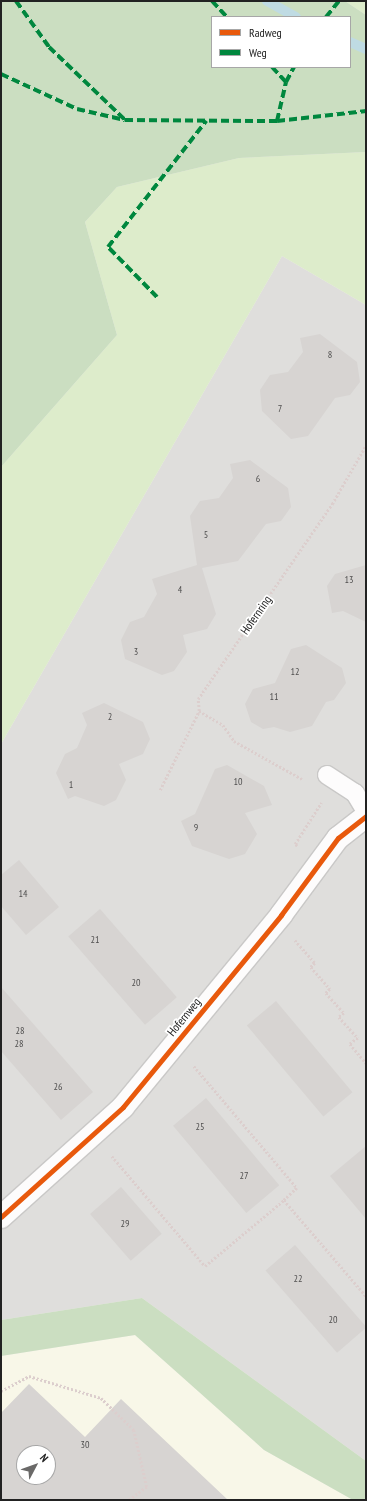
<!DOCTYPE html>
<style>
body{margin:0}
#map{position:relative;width:367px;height:1501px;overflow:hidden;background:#f0eeeb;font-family:"PT Sans Narrow",sans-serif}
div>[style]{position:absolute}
.residential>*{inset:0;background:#dfdedc}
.education>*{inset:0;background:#f8f7e8}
.grass>*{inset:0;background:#ddeccb}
.forest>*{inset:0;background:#cbdec1}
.stream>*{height:10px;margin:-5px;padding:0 5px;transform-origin:5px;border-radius:5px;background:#bfdbe3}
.building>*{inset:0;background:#d7d4d2;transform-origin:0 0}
.path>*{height:2.5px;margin-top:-1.25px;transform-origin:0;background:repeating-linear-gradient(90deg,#dccecd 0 2px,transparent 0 4px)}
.roads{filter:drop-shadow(1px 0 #c9c8c7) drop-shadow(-1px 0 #c9c8c7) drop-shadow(0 1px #c9c8c7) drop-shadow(0 -1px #c9c8c7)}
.lane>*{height:18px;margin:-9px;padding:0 9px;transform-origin:9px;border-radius:9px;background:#fdfcfc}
.street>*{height:22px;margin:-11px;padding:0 11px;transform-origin:11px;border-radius:11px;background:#fdfcfc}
.quiet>*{height:4px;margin-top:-2px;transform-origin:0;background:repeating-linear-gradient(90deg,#00873e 0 8px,transparent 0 12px)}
.cycleway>*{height:5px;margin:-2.5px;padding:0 2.5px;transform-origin:2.5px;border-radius:2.5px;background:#e8590c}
span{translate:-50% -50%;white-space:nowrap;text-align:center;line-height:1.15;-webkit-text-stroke:3.5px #fff;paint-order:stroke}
.number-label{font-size:10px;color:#4f4e4e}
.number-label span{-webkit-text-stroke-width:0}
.street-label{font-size:12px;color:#222}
.frame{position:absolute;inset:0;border:2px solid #222;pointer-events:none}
.legend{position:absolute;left:211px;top:16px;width:140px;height:52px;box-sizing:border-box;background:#fff;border:1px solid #a7a7a7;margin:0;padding:5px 7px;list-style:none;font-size:12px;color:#222}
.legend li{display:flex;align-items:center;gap:8px;height:20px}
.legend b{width:20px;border:1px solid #a7a7a7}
.north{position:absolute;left:16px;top:1445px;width:40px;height:40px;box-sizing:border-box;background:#fff;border:1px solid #a7a7a7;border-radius:50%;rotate:49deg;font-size:11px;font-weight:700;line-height:16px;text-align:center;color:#222}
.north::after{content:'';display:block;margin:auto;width:14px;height:18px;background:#6a6968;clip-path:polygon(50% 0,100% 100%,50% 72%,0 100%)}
</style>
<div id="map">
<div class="residential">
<i style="clip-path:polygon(282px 256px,366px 305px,366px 1461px,142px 1298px,1px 1320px,1px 744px)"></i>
</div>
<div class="education">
<i style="clip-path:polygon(evenodd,135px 1335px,264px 1450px,353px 1500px,1px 1500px,1px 1356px,135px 1335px,24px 1453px,48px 1453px,48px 1477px,24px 1477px,24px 1453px)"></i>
</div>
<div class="grass">
<i style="clip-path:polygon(345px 1px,366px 1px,366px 15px)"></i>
<i style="clip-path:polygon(366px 152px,366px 305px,282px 256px,1px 744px,1px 467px,117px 335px,85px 222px,117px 187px,239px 158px)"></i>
</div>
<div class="forest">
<i style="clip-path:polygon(evenodd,1px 1px,345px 1px,366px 15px,366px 152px,239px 158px,117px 187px,85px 222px,117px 335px,1px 467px,1px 1px,212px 17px,350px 17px,350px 67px,212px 67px,212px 17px)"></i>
<i style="clip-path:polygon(142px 1298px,366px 1461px,366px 1500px,353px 1500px,264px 1450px,135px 1335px,1px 1356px,1px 1320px)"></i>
</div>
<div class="stream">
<i style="left:267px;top:1px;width:33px;rotate:29deg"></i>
<i style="left:350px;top:42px;width:17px;rotate:24deg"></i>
</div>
<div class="building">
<i style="clip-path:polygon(320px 334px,357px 362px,360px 382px,350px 395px,335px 398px,308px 436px,291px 439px,262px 411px,260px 390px,270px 375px,288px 372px,303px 352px,300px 338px)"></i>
<i style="clip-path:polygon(250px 460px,288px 488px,291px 507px,281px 521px,266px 524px,238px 561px,202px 568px,216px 614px,207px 629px,183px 635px,187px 652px,174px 671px,162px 675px,125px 659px,121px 640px,130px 622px,144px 617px,157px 594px,152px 579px,197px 565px,190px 516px,200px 501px,219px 498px,233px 478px,230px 464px)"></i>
<i style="clip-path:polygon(366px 565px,366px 622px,343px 611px,332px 613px,327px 586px,335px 574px)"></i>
<i style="clip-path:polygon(306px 645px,342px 668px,346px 683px,334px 700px,326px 702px,312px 726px,290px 732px,274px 727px,263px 729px,251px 722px,245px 704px,253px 689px,275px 683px,291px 649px)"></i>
<i style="clip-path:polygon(104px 703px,143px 722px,150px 739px,143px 754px,119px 764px,126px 780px,116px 800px,104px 806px,75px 796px,68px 799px,56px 773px,65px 754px,77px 748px,87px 725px,82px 713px)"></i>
<i style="clip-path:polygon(227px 765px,264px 786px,272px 805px,245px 813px,257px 834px,245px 854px,229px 859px,192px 846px,181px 821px,195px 814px,215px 769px)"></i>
<i style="clip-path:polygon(19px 860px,59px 907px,26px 935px,1px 906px,1px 875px)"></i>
<i style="left:100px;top:909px;width:117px;height:42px;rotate:49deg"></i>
<i style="clip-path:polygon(1px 987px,93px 1092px,61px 1120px,1px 1051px)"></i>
<i style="left:276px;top:1001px;width:119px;height:38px;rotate:50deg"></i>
<i style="left:206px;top:1098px;width:114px;height:43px;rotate:50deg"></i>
<i style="clip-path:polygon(366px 1146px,366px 1219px,330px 1176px)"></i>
<i style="left:121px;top:1187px;width:62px;height:41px;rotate:49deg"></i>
<i style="left:295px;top:1245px;width:109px;height:39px;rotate:49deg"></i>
<i style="clip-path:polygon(evenodd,29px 1384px,85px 1437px,121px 1399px,228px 1500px,1px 1500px,1px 1413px,29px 1384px,24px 1453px,48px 1453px,48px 1477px,24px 1477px,24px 1453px)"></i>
</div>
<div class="path">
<i style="left:199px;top:711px;width:28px;rotate:30deg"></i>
<i style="left:223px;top:725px;width:19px;rotate:55deg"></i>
<i style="left:234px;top:741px;width:78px;rotate:29.2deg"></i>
<i style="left:160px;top:790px;width:88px;rotate:-63.7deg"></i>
<i style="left:199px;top:711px;width:12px;rotate:-95deg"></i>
<i style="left:198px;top:699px;width:237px;rotate:-55.5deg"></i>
<i style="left:332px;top:504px;width:68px;rotate:-60deg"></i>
<i style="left:297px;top:846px;width:3px;rotate:-135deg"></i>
<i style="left:295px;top:844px;width:49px;rotate:-57.6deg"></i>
<i style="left:295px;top:940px;width:30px;rotate:49deg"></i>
<i style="left:315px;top:963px;width:6px;rotate:135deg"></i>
<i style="left:311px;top:967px;width:29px;rotate:49deg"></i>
<i style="left:330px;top:989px;width:6px;rotate:135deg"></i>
<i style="left:326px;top:993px;width:27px;rotate:48deg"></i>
<i style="left:344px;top:1013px;width:6px;rotate:141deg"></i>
<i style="left:339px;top:1017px;width:28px;rotate:48deg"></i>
<i style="left:358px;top:1038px;width:10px;rotate:143deg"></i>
<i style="left:350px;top:1044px;width:25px;rotate:50deg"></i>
<i style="left:194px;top:1066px;width:160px;rotate:49.8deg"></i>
<i style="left:297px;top:1188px;width:18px;rotate:137deg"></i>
<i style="left:284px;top:1200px;width:126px;rotate:49.5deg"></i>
<i style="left:112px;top:1156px;width:144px;rotate:49.8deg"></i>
<i style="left:205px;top:1266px;width:103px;rotate:-39.9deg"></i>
<i style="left:1px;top:1391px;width:32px;rotate:-28deg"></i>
<i style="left:29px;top:1376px;width:75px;rotate:17deg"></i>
<i style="left:101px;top:1398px;width:46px;rotate:44.1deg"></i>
<i style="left:134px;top:1430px;width:58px;rotate:77.2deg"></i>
<i style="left:147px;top:1487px;width:22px;rotate:144deg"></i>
</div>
<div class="roads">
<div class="lane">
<i style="left:327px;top:775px;width:33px;rotate:33deg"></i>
<i style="left:355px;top:793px;width:21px;rotate:59deg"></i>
</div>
<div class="street">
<i style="left:1px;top:1217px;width:164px;rotate:-42deg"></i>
<i style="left:123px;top:1107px;width:249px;rotate:-50.5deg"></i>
<i style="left:281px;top:915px;width:96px;rotate:-53.5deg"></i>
<i style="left:338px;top:838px;width:36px;rotate:-38deg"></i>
</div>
</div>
<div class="quiet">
<i style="left:16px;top:1px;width:57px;rotate:54.3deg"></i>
<i style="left:49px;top:47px;width:105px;rotate:43.8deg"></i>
<i style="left:212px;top:1px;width:22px;rotate:47deg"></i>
<i style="left:326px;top:17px;width:21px;rotate:-51deg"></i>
<i style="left:272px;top:67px;width:21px;rotate:47deg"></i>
<i style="left:1px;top:74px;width:84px;rotate:24.7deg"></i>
<i style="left:77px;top:109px;width:49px;rotate:12.9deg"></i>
<i style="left:125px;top:120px;width:152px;rotate:0.4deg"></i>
<i style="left:277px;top:121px;width:90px;rotate:-6.4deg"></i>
<i style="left:277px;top:121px;width:40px;rotate:-77deg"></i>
<i style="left:286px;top:82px;width:17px;rotate:-62deg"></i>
<i style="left:157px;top:297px;width:70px;rotate:-134.4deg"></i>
<i style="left:108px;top:247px;width:160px;rotate:-52.1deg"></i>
</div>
<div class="cycleway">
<i style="left:1px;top:1217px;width:164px;rotate:-42deg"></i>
<i style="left:123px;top:1107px;width:249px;rotate:-50.5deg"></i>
<i style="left:281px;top:915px;width:96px;rotate:-53.5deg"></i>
<i style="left:338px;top:838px;width:36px;rotate:-38deg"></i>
</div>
<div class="number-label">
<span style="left:330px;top:355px">8</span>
<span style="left:280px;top:409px">7</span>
<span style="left:258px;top:479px">6</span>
<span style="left:206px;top:535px">5</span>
<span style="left:349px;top:580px">13</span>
<span style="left:180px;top:590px">4</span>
<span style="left:136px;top:652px">3</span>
<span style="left:295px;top:672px">12</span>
<span style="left:274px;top:697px">11</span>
<span style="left:110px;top:717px">2</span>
<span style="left:238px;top:782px">10</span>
<span style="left:71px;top:785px">1</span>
<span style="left:196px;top:828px">9</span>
<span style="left:23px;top:894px">14</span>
<span style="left:95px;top:940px">21</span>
<span style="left:136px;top:983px">20</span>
<span style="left:20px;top:1031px">28</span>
<span style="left:19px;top:1044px">28</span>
<span style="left:58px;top:1087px">26</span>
<span style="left:200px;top:1127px">25</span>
<span style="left:244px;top:1176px">27</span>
<span style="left:125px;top:1224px">29</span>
<span style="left:298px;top:1279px">22</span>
<span style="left:333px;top:1320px">20</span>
<span style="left:85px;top:1445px">30</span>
</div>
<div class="street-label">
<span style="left:256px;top:615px;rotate:-55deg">Hofernring</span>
<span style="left:184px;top:1017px;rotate:-51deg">Hofernweg</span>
</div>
<div class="frame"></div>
<ul class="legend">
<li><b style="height:5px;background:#e8590c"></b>Radweg</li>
<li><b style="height:5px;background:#00873e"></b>Weg</li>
</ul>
<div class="north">N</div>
</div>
